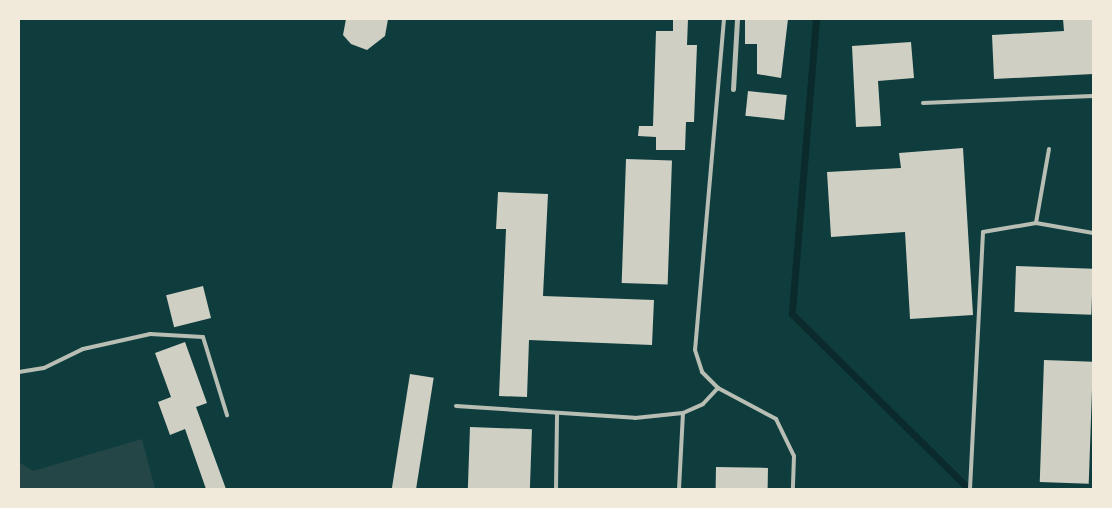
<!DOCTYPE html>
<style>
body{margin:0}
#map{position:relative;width:1112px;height:508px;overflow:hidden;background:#0f3d3e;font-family:"Golos Text",sans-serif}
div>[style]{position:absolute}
.green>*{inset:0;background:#244646}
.stream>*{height:7px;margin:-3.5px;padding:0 3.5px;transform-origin:3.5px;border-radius:3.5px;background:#0a2a2b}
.building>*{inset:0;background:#cfcfc3;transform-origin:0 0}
.service>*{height:4px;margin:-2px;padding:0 2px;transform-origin:2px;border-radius:2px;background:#b8beb3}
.minor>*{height:5px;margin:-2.5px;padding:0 2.5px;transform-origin:2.5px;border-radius:2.5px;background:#b8beb3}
span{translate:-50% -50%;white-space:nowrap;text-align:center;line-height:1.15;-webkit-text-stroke:4px #f1e9da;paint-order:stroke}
.frame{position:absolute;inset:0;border:20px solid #f1e9da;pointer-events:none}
</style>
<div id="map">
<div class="green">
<i style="clip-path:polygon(142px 439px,155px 489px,19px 489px,19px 462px,33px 471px)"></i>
</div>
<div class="stream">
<i style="left:816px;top:19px;width:296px;rotate:94.7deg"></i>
<i style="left:792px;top:314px;width:249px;rotate:44.7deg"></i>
</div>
<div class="building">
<i style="clip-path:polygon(346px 19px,388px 19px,385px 36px,367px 50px,351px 44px,343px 35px)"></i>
<i style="clip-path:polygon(673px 19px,688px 19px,687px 45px,697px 45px,694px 122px,686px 122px,685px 150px,656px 150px,656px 137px,638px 136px,639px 126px,653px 126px,656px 31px,673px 31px)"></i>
<i style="clip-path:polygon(745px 19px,788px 19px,781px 78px,757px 74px,757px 44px,745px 44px)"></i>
<i style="clip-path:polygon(1063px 19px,1093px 19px,1093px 74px,994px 79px,992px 35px,1064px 31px)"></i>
<i style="clip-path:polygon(911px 42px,914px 78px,878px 81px,881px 126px,856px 127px,852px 46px)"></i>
<i style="left:748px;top:91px;width:39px;height:25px;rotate:6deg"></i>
<i style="clip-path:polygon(963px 148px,973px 315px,910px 319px,905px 232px,831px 237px,827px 172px,901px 168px,899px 153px)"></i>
<i style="left:626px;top:159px;width:46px;height:124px;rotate:2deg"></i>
<i style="clip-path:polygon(498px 192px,548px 194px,543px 296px,654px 300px,652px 345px,529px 340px,527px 397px,499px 396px,506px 229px,496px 229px)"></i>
<i style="left:1016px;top:266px;width:77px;height:46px;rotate:2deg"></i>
<i style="left:203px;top:286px;width:33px;height:38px;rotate:76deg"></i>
<i style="clip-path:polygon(185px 342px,207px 403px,196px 407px,226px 489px,206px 489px,185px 429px,170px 435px,158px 402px,171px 397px,155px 353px)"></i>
<i style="left:1044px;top:360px;width:49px;height:122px;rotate:2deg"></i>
<i style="left:410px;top:374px;width:24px;height:117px;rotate:9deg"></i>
<i style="left:470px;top:427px;width:62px;height:62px;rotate:2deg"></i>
<i style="left:716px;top:467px;width:52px;height:22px;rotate:1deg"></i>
</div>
<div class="service">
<i style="left:724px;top:19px;width:332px;rotate:95deg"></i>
<i style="left:695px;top:350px;width:23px;rotate:72deg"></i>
<i style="left:702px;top:372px;width:23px;rotate:45deg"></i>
<i style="left:718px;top:388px;width:66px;rotate:28.1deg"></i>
<i style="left:776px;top:419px;width:41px;rotate:64.1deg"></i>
<i style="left:794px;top:456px;width:33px;rotate:92deg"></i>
<i style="left:923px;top:103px;width:170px;rotate:-2.4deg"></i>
<i style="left:1049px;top:149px;width:75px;rotate:100deg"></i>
<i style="left:1036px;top:223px;width:58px;rotate:10deg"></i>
<i style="left:19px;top:372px;width:25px;rotate:-9deg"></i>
<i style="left:44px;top:368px;width:43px;rotate:-26deg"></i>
<i style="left:83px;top:349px;width:69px;rotate:-12.6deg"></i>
<i style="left:150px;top:334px;width:53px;rotate:3.2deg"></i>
<i style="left:203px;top:337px;width:82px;rotate:72.9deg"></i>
<i style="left:456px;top:406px;width:179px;rotate:3.8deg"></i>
<i style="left:635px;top:418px;width:48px;rotate:-5.9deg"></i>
<i style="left:683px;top:413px;width:22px;rotate:-24deg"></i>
<i style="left:703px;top:404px;width:22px;rotate:-47deg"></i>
<i style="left:556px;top:489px;width:76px;rotate:-89.2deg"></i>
<i style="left:679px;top:489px;width:76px;rotate:-87deg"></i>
<i style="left:970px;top:489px;width:257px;rotate:-87.1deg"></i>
<i style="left:983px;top:232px;width:54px;rotate:-9.6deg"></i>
</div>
<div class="minor">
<i style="left:733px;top:89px;width:70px;rotate:-86.7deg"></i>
</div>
<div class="frame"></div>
</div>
